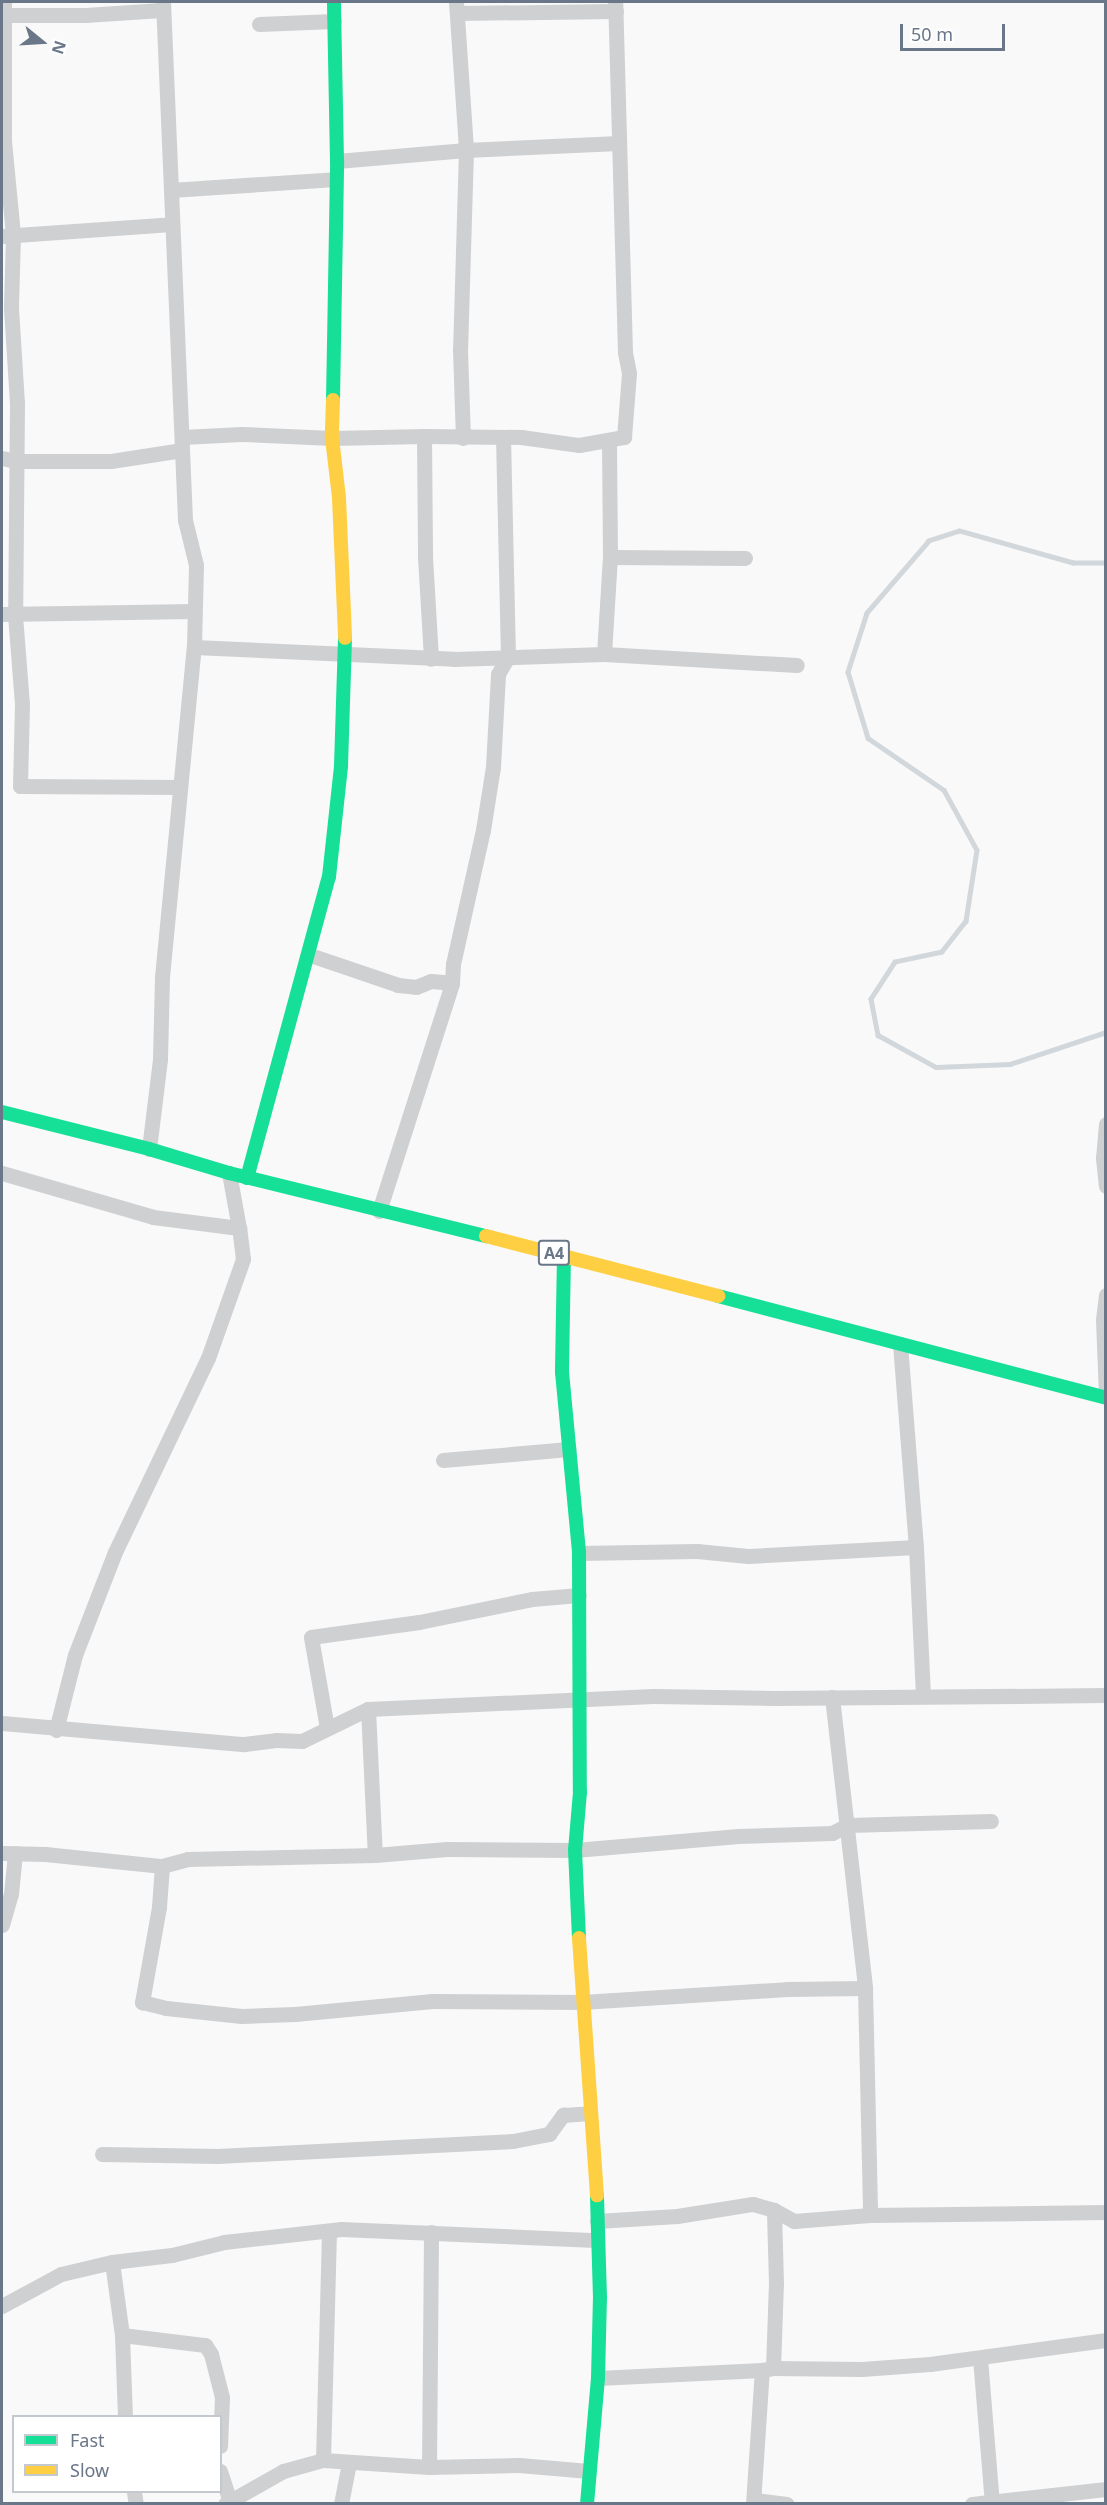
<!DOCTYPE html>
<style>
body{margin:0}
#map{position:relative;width:1107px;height:2505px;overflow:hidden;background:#f9f9f9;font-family:"Noto Sans",sans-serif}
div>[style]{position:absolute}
.stream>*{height:4.5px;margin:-2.25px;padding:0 2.25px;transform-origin:2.25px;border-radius:2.25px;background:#d1d7db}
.street>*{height:15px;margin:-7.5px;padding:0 7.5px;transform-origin:7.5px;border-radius:7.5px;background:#cfd0d2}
.fast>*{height:14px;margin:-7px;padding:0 7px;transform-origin:7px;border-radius:7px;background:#16e098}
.slow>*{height:14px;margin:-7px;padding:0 7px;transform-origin:7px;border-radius:7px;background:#ffcf43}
span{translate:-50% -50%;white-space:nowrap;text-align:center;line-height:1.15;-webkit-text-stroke:6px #fff;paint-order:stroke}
.shield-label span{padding:2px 4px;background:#fff;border:2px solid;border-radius:4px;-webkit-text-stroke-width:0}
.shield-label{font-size:16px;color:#6a7788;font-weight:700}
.frame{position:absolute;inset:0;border:3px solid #6a7788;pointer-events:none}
.legend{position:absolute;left:12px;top:2415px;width:210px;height:78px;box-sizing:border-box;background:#fff;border:2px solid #c3c9cf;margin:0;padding:8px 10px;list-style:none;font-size:18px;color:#6a7788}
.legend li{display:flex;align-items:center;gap:12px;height:30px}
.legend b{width:30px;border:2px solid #c3c9cf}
.north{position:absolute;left:12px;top:12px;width:60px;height:60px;-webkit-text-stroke:4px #fff;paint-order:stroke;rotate:108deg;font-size:16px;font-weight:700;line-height:24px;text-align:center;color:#6a7788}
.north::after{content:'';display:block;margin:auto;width:21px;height:27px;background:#6a7788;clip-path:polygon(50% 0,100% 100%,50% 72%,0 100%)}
.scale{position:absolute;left:900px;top:24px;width:105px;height:27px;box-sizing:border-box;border:3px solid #6a7788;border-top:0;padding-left:8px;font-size:18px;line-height:21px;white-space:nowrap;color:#6a7788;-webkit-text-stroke:4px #fff;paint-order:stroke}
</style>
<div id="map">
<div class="stream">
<i style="left:1106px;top:563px;width:33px;rotate:180deg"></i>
<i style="left:1073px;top:563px;width:118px;rotate:-164.3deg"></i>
<i style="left:959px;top:531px;width:32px;rotate:162deg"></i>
<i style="left:929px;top:541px;width:95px;rotate:130.7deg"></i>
<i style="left:867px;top:613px;width:62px;rotate:107.9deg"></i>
<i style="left:848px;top:672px;width:69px;rotate:73.1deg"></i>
<i style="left:868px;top:738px;width:92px;rotate:34.4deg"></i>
<i style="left:944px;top:790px;width:68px;rotate:61.2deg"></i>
<i style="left:977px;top:850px;width:72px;rotate:98.8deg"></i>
<i style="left:966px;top:921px;width:39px;rotate:128deg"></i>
<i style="left:942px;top:952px;width:48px;rotate:168deg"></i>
<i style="left:895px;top:962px;width:44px;rotate:123deg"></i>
<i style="left:871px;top:999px;width:37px;rotate:79deg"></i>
<i style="left:878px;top:1035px;width:66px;rotate:28.9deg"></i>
<i style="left:936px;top:1067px;width:74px;rotate:-2.3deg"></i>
<i style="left:1010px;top:1064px;width:101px;rotate:-18.4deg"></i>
</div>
<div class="street">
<i style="left:4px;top:2px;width:139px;rotate:90deg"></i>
<i style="left:4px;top:141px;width:94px;rotate:84.5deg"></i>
<i style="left:13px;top:235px;width:73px;rotate:91.6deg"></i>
<i style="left:11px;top:308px;width:96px;rotate:86.4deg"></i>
<i style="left:17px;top:404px;width:211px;rotate:90.5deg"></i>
<i style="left:15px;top:615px;width:89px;rotate:85.5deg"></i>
<i style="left:22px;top:704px;width:82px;rotate:91.4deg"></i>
<i style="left:20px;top:786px;width:160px;rotate:0.4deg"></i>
<i style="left:456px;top:2px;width:148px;rotate:86.1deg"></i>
<i style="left:466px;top:150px;width:199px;rotate:91.7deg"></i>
<i style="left:460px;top:349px;width:89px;rotate:88.1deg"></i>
<i style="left:457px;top:13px;width:159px;rotate:-0.7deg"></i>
<i style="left:2px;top:15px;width:83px"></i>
<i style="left:85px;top:15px;width:77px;rotate:-3.7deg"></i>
<i style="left:259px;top:24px;width:75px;rotate:-2.3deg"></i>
<i style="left:337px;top:161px;width:129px;rotate:-4.9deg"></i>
<i style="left:466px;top:150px;width:153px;rotate:-2.6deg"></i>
<i style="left:171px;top:190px;width:164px;rotate:-3.8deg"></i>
<i style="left:2px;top:236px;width:170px;rotate:-4deg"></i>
<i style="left:424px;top:436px;width:121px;rotate:89.5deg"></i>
<i style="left:425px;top:557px;width:102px;rotate:86.6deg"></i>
<i style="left:182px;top:437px;width:60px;rotate:-2.9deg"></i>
<i style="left:242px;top:434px;width:90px;rotate:2.5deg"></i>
<i style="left:332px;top:438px;width:92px;rotate:-1.2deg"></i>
<i style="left:424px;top:436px;width:97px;rotate:0.6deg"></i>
<i style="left:521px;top:437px;width:59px;rotate:7.9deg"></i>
<i style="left:579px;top:445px;width:46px;rotate:-10.1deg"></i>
<i style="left:624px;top:437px;width:64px;rotate:-85.5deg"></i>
<i style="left:629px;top:373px;width:21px;rotate:-101deg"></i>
<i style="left:625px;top:352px;width:350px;rotate:-91.6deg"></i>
<i style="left:2px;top:458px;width:13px;rotate:13deg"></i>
<i style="left:15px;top:461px;width:96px"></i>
<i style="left:111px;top:461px;width:72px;rotate:-8.8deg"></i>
<i style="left:610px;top:557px;width:135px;rotate:0.4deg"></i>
<i style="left:2px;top:614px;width:191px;rotate:-0.9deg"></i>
<i style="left:194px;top:647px;width:260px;rotate:2.6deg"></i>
<i style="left:454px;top:659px;width:150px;rotate:-1.9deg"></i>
<i style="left:604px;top:654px;width:193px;rotate:3.3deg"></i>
<i style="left:604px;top:654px;width:97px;rotate:-86.5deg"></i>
<i style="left:610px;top:557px;width:116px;rotate:-90.5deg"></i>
<i style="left:310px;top:955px;width:93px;rotate:18.8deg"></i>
<i style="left:398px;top:985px;width:18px;rotate:6deg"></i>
<i style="left:416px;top:987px;width:16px;rotate:-22deg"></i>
<i style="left:431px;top:981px;width:21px;rotate:5deg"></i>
<i style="left:1106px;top:1124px;width:34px;rotate:95deg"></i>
<i style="left:1103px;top:1158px;width:28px;rotate:84deg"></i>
<i style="left:149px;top:1149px;width:91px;rotate:-83deg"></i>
<i style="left:160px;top:1059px;width:82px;rotate:-88.6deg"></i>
<i style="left:162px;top:977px;width:332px;rotate:-84.5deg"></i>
<i style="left:194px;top:647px;width:82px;rotate:-88.6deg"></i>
<i style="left:196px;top:565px;width:46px;rotate:-103.7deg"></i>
<i style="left:185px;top:520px;width:518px;rotate:-92.43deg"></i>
<i style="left:2px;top:1173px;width:157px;rotate:16.2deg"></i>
<i style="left:153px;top:1217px;width:87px;rotate:7.3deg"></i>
<i style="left:239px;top:1228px;width:56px;rotate:-100.3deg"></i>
<i style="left:379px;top:1211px;width:239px;rotate:-72.2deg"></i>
<i style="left:452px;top:983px;width:19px;rotate:-87deg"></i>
<i style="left:453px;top:964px;width:137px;rotate:-77.4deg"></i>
<i style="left:483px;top:830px;width:64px;rotate:-81deg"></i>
<i style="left:493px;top:767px;width:93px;rotate:-86.9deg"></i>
<i style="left:498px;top:674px;width:20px;rotate:-60deg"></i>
<i style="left:508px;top:657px;width:219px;rotate:-91.3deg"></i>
<i style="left:1106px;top:1295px;width:25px;rotate:97deg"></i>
<i style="left:1103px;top:1320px;width:74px;rotate:87.7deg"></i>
<i style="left:900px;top:1344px;width:204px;rotate:85.5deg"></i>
<i style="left:916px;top:1547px;width:149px;rotate:87.3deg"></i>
<i style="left:443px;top:1460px;width:126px;rotate:-5deg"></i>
<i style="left:579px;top:1553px;width:118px;rotate:-1deg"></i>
<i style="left:697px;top:1551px;width:51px;rotate:5.6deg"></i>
<i style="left:748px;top:1556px;width:168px;rotate:-3.1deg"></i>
<i style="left:832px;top:1697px;width:293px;rotate:83.5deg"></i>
<i style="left:865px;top:1988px;width:227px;rotate:88.7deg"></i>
<i style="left:368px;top:1709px;width:146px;rotate:87.3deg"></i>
<i style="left:2px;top:1723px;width:243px;rotate:5deg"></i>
<i style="left:244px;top:1744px;width:32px;rotate:-7deg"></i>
<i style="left:276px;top:1740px;width:26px;rotate:2deg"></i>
<i style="left:302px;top:1741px;width:73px;rotate:-25.9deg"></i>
<i style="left:368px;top:1709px;width:285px;rotate:-2.6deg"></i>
<i style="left:653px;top:1696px;width:121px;rotate:0.9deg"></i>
<i style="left:774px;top:1698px;width:332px;rotate:-0.5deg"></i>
<i style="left:327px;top:1728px;width:92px;rotate:-100deg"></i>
<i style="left:311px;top:1637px;width:109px;rotate:-7.9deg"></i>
<i style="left:419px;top:1622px;width:115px;rotate:-11.5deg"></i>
<i style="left:532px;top:1599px;width:47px;rotate:-4.9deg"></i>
<i style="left:56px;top:1730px;width:77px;rotate:-75.8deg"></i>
<i style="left:75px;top:1655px;width:110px;rotate:-68.8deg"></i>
<i style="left:115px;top:1552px;width:215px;rotate:-64.4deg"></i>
<i style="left:208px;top:1358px;width:105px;rotate:-70.5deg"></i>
<i style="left:243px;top:1259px;width:31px;rotate:-97deg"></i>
<i style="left:2px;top:1853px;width:43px;rotate:1.3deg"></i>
<i style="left:45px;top:1854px;width:118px;rotate:5.9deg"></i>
<i style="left:162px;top:1866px;width:27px;rotate:-15deg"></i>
<i style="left:188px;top:1859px;width:187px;rotate:-1.2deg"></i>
<i style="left:375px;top:1855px;width:72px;rotate:-4.8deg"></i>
<i style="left:447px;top:1849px;width:128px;rotate:0.4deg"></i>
<i style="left:575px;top:1850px;width:164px;rotate:-4.9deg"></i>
<i style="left:738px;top:1836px;width:94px;rotate:-1.8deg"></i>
<i style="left:832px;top:1833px;width:18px;rotate:-27deg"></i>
<i style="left:848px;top:1825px;width:143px;rotate:-1.6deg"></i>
<i style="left:162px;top:1866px;width:41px;rotate:94.2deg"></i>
<i style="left:159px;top:1907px;width:97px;rotate:100.1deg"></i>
<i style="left:142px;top:2002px;width:25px;rotate:14deg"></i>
<i style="left:166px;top:2008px;width:76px;rotate:6deg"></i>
<i style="left:242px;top:2016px;width:53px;rotate:-2.2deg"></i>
<i style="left:295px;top:2014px;width:138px;rotate:-5.4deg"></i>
<i style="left:432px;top:2001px;width:150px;rotate:0.4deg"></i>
<i style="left:582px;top:2002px;width:205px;rotate:-3.6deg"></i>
<i style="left:787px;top:1989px;width:78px;rotate:-0.7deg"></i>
<i style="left:2px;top:1925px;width:32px;rotate:-74deg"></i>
<i style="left:11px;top:1894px;width:41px;rotate:-84.4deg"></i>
<i style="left:102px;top:2154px;width:116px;rotate:1deg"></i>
<i style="left:218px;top:2156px;width:295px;rotate:-2.9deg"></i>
<i style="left:513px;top:2141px;width:37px;rotate:-11deg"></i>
<i style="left:549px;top:2134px;width:24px;rotate:-54deg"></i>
<i style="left:563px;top:2115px;width:27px;rotate:-4deg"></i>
<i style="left:597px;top:2221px;width:80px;rotate:-3.6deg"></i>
<i style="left:677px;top:2216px;width:77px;rotate:-9deg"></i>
<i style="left:753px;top:2204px;width:22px;rotate:16deg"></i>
<i style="left:774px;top:2210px;width:23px;rotate:29deg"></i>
<i style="left:794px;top:2221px;width:76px;rotate:-4.5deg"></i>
<i style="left:870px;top:2215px;width:236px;rotate:-0.7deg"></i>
<i style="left:112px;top:2262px;width:74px;rotate:82.2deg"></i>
<i style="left:122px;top:2335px;width:81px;rotate:87.9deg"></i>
<i style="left:2px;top:2306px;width:67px;rotate:-28.5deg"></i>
<i style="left:61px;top:2274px;width:52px;rotate:-13.2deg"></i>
<i style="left:112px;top:2262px;width:60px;rotate:-6.7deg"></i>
<i style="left:172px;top:2255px;width:54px;rotate:-14deg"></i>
<i style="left:224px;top:2242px;width:118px;rotate:-6.3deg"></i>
<i style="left:341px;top:2229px;width:255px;rotate:2.5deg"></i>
<i style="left:122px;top:2335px;width:84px;rotate:6.9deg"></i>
<i style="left:205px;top:2345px;width:11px;rotate:56deg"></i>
<i style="left:211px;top:2354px;width:44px;rotate:75.7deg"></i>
<i style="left:222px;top:2397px;width:49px;rotate:92.3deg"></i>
<i style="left:980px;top:2358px;width:146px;rotate:85.3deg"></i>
<i style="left:773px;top:2368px;width:89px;rotate:0.6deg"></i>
<i style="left:862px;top:2369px;width:68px;rotate:-4.2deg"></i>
<i style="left:930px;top:2364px;width:178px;rotate:-7.8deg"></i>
<i style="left:598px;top:2378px;width:164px;rotate:-2.8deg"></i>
<i style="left:323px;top:2460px;width:229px;rotate:-88.5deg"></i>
<i style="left:429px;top:2467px;width:235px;rotate:-89.5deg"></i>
<i style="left:220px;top:2471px;width:32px;rotate:72deg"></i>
<i style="left:134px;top:2492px;width:12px;rotate:81deg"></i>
<i style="left:754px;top:2500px;width:33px;rotate:7deg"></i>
<i style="left:225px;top:2504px;width:67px;rotate:-29.6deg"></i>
<i style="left:283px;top:2471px;width:41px;rotate:-15.4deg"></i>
<i style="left:323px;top:2460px;width:106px;rotate:3.8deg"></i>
<i style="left:429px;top:2467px;width:90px;rotate:-1.3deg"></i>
<i style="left:519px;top:2465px;width:70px;rotate:4.9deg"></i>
<i style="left:341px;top:2504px;width:42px;rotate:-79deg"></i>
<i style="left:753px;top:2504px;width:134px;rotate:-86.2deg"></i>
<i style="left:762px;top:2370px;width:11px;rotate:-10deg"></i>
<i style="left:773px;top:2368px;width:85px;rotate:-88deg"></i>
<i style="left:776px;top:2283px;width:73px;rotate:-91.6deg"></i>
<i style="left:972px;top:2504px;width:135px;rotate:-6.4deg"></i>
</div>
<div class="fast">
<i style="left:333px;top:400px;width:239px;rotate:-89deg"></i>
<i style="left:337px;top:161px;width:159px;rotate:-91.1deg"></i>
<i style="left:2px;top:1112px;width:152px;rotate:14.1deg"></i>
<i style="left:149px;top:1149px;width:84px;rotate:16.7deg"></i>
<i style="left:229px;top:1173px;width:265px;rotate:13.8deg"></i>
<i style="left:247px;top:1178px;width:312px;rotate:-74.8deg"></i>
<i style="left:329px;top:877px;width:112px;rotate:-83.8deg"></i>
<i style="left:341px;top:766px;width:128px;rotate:-88.2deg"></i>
<i style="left:564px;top:1255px;width:117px;rotate:91deg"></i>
<i style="left:562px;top:1372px;width:182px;rotate:84.6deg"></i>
<i style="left:579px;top:1553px;width:239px;rotate:89.8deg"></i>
<i style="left:580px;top:1792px;width:58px;rotate:94.9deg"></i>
<i style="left:575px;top:1850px;width:88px;rotate:87.4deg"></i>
<i style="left:718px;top:1296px;width:401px;rotate:14.7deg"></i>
<i style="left:587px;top:2504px;width:126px;rotate:-85deg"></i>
<i style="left:598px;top:2378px;width:80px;rotate:-88.6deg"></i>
<i style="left:600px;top:2298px;width:103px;rotate:-91.7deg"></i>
</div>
<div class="slow">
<i style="left:333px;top:400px;width:38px;rotate:92deg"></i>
<i style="left:332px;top:438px;width:60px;rotate:83.3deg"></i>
<i style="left:339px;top:498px;width:140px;rotate:87.5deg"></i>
<i style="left:486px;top:1236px;width:240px;rotate:14.5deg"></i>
<i style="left:579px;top:1938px;width:258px;rotate:86deg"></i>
</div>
<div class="shield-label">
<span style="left:554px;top:1253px">A4</span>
</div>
<div class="frame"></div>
<ul class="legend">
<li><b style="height:8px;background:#16e098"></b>Fast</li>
<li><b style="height:8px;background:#ffcf43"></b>Slow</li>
</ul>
<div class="north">N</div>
<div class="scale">50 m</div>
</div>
